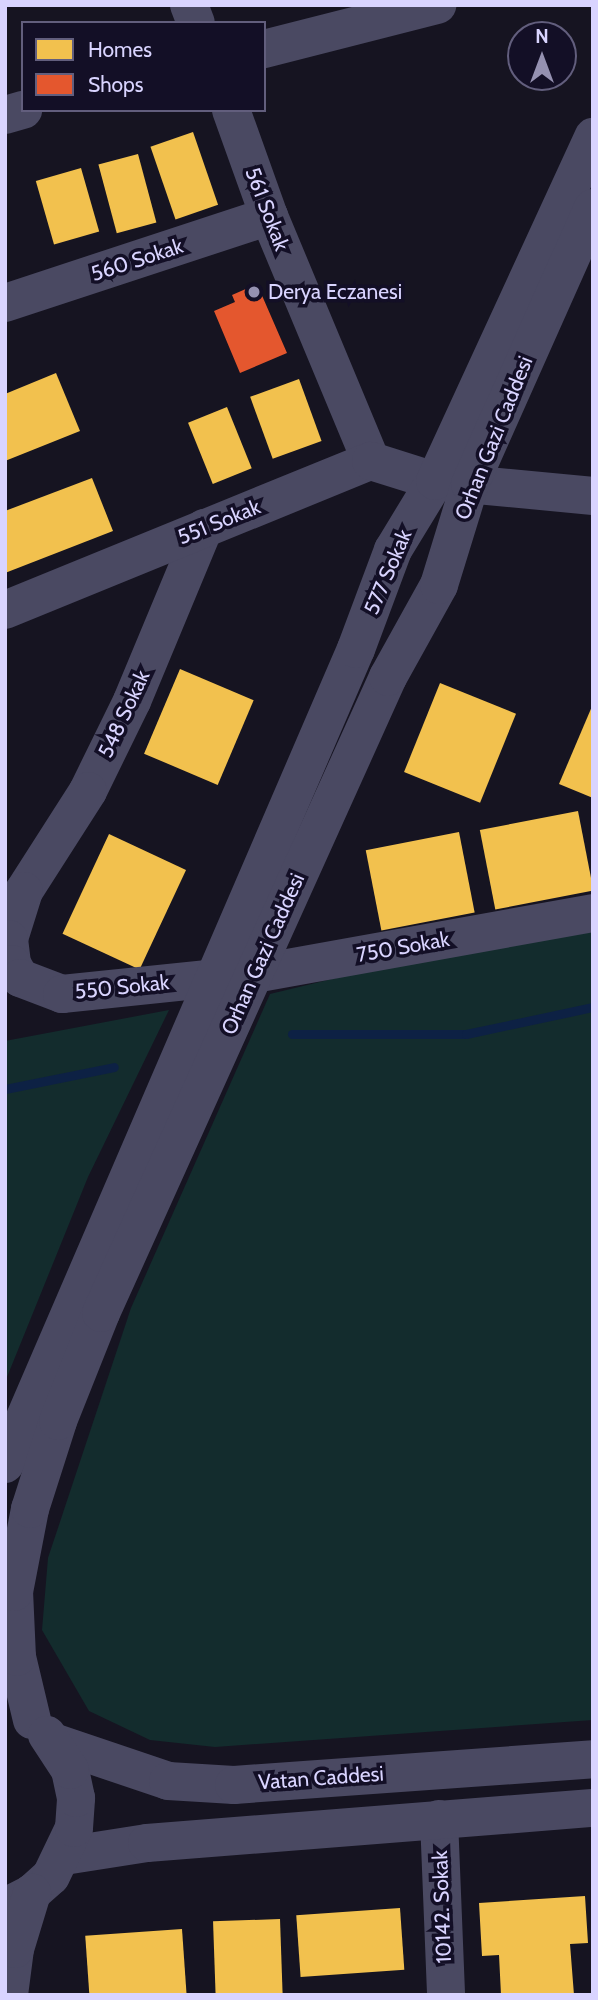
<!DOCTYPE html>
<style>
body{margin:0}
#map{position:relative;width:598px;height:2000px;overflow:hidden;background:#161421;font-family:Cabin,sans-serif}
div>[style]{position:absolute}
.green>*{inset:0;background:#132c2d}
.homes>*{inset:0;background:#f2c14e;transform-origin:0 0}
.shops>*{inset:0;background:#e4572e}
.stream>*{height:9px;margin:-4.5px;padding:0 4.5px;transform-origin:4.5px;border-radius:4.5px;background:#0d2144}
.minor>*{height:38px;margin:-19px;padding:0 19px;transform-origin:19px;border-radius:19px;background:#4a4962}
.dots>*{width:19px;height:19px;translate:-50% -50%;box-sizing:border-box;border:4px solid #130f26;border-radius:50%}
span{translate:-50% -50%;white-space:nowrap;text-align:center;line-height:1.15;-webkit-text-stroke:7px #130f26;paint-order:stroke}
.street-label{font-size:21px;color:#d9d4ff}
.poi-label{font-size:21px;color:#d9d4ff}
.left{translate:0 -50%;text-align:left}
.frame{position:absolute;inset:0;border:7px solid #d9d4ff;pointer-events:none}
.legend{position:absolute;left:21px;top:21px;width:245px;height:91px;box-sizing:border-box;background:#130f26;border:2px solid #625e7d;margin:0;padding:9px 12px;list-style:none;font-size:21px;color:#d9d4ff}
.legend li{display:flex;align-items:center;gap:14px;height:35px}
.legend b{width:35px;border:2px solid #625e7d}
.north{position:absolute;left:507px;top:21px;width:70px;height:70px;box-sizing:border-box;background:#130f26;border:2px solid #625e7d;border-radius:50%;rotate:0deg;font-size:19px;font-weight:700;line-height:28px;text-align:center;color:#d9d4ff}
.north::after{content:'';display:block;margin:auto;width:24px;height:32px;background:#9591b1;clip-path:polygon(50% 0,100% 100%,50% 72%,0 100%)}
</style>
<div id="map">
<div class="green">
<i style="clip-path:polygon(593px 916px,593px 1720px,215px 1747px,150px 1740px,89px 1711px,42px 1630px,48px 1558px,131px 1308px,270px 994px)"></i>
<i style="clip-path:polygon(169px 1010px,88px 1177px,5px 1382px,5px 1041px)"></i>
</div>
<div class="homes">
<i style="left:193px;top:132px;width:77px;height:45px;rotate:71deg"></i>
<i style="left:138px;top:154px;width:71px;height:41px;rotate:75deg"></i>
<i style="left:81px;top:168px;width:66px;height:47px;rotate:74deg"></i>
<i style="clip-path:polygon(56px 373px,80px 431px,5px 461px,5px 394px)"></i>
<i style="left:299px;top:379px;width:66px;height:52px;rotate:70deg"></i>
<i style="left:227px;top:407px;width:66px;height:42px;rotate:68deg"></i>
<i style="clip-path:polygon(92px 478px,113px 531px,5px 573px,5px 511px)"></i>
<i style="left:180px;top:669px;width:80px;height:92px;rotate:23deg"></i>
<i style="left:440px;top:683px;width:82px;height:96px;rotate:22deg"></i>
<i style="clip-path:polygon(593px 704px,593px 798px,559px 784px)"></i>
<i style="left:578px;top:811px;width:81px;height:100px;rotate:79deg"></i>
<i style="left:459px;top:832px;width:82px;height:95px;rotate:79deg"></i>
<i style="left:109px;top:834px;width:85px;height:110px;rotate:25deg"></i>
<i style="clip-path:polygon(585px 1896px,588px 1943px,570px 1944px,574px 1995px,501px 1995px,499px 1955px,482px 1956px,479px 1903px)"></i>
<i style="left:400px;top:1908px;width:62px;height:104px;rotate:86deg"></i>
<i style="left:280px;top:1919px;width:76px;height:67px;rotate:88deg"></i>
<i style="left:182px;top:1929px;width:66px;height:97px;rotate:86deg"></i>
</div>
<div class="shops">
<i style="clip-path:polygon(257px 284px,287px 353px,240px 373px,214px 311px,235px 302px,232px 295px)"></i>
</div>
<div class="stream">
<i style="left:292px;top:1034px;width:174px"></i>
<i style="left:466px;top:1034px;width:130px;rotate:-12deg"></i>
<i style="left:5px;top:1089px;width:111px;rotate:-11.4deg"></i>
</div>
<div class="minor">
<i style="left:189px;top:5px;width:19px;rotate:69deg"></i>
<i style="left:264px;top:49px;width:179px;rotate:-14.3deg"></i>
<i style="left:231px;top:110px;width:113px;rotate:70.3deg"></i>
<i style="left:269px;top:216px;width:265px;rotate:67.4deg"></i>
<i style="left:5px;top:115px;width:19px;rotate:-16deg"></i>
<i style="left:5px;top:303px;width:278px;rotate:-18.2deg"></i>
<i style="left:204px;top:528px;width:187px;rotate:112.6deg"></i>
<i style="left:132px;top:701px;width:100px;rotate:116.1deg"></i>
<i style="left:88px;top:791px;width:119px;rotate:122.6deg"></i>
<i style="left:24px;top:891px;width:50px;rotate:107.4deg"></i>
<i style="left:9px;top:939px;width:25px;rotate:83deg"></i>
<i style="left:12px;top:964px;width:16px;rotate:60deg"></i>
<i style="left:20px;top:978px;width:45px;rotate:20.9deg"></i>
<i style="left:62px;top:994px;width:193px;rotate:-5.9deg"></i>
<i style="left:254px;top:974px;width:344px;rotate:-10.2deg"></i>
<i style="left:5px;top:610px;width:395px;rotate:-22.2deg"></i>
<i style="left:371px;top:461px;width:67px;rotate:17.4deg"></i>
<i style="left:435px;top:481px;width:159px;rotate:5.4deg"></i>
<i style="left:5px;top:1464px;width:887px;rotate:-66.7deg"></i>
<i style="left:356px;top:649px;width:106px;rotate:-69.5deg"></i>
<i style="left:393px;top:550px;width:81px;rotate:-58.7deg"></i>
<i style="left:435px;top:481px;width:379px;rotate:-65.3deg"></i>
<i style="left:32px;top:1720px;width:65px;rotate:-103.4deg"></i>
<i style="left:17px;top:1657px;width:65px;rotate:-92.6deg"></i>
<i style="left:14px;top:1592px;width:85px;rotate:-79.1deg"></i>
<i style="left:30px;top:1509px;width:92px;rotate:-72.3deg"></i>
<i style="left:58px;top:1421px;width:116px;rotate:-68.3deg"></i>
<i style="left:101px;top:1313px;width:698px;rotate:-65.71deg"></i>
<i style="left:388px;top:677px;width:105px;rotate:-61deg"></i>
<i style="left:439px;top:585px;width:106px;rotate:-72.9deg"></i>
<i style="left:470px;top:484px;width:302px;rotate:-66deg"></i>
<i style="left:56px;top:1743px;width:118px;rotate:18.7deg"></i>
<i style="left:168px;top:1781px;width:66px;rotate:3.5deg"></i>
<i style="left:234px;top:1785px;width:360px;rotate:-4.1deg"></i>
<i style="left:439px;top:1819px;width:176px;rotate:87.7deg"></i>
<i style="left:64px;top:1856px;width:84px;rotate:-8.9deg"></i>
<i style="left:147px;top:1843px;width:447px;rotate:-4.5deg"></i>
<i style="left:5px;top:1907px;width:30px;rotate:-27deg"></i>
<i style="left:32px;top:1893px;width:25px;rotate:-42deg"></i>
<i style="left:51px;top:1876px;width:53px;rotate:-64.4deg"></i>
<i style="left:74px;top:1828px;width:30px;rotate:-86deg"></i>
<i style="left:76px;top:1798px;width:29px;rotate:-102deg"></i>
<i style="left:70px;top:1770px;width:42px;rotate:-123.3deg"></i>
<i style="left:9px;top:1995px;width:46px;rotate:-82.6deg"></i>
<i style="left:15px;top:1949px;width:59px;rotate:-73.1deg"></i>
</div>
<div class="dots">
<i style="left:254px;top:292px;background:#9591b1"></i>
</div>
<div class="street-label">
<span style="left:267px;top:209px;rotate:69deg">561 Sokak</span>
<span style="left:137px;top:260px;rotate:-18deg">560 Sokak</span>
<span style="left:494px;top:438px;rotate:-68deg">Orhan Gazi Caddesi</span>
<span style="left:219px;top:522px;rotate:-22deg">551 Sokak</span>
<span style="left:388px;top:572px;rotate:-67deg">577 Sokak</span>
<span style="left:124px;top:714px;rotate:-65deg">548 Sokak</span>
<span style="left:403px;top:947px;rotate:-10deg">750 Sokak</span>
<span style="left:263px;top:954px;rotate:-66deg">Orhan Gazi Caddesi</span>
<span style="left:122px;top:987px;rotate:-6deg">550 Sokak</span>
<span style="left:321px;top:1778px;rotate:-4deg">Vatan Caddesi</span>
<span style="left:442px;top:1907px;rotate:-92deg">10142. Sokak</span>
</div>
<div class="poi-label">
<span class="left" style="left:268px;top:292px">Derya Eczanesi</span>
</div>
<div class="frame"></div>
<ul class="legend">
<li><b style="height:19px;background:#f2c14e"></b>Homes</li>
<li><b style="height:19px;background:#e4572e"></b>Shops</li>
</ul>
<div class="north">N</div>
</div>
